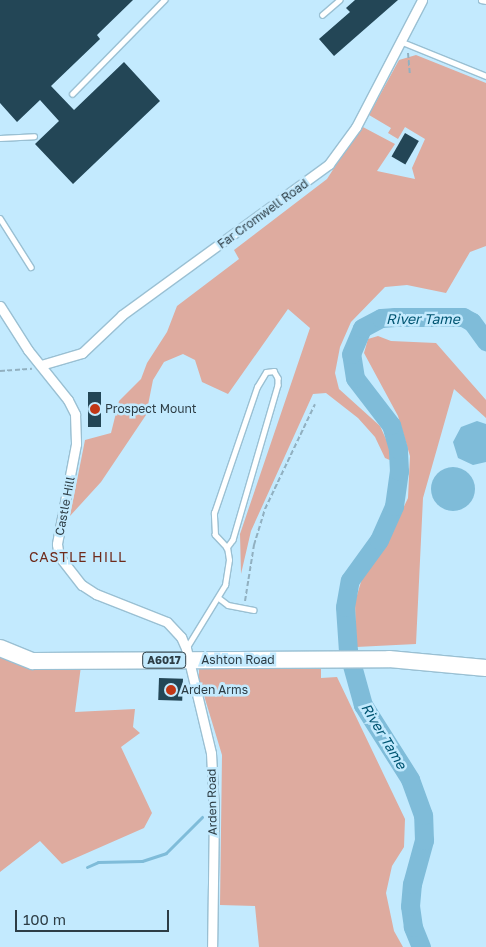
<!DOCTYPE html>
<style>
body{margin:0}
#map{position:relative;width:486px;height:947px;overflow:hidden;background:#c3eafe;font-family:"Golos Text",sans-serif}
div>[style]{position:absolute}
.green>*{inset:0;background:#deab9f}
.water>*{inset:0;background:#7fbcd9}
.round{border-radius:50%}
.stream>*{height:3px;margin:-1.5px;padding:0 1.5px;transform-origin:1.5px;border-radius:1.5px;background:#7fbcd9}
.river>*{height:19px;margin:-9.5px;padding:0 9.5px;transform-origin:9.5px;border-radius:9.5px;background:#7fbcd9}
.building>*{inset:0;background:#234656;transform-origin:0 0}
.path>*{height:2px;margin-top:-1px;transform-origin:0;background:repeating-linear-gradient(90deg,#91b0c0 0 5px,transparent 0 7.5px)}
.roads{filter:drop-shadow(1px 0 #9ac0d3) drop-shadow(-1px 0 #9ac0d3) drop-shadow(0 1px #9ac0d3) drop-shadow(0 -1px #9ac0d3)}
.lane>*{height:4.5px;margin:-2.25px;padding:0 2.25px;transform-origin:2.25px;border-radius:2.25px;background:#fff}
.street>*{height:9px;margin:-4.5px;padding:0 4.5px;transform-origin:4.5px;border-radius:4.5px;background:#fff}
.highway>*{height:16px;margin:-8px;padding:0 8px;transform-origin:8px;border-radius:8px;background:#fff}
.dots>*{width:14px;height:14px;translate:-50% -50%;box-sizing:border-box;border:2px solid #c3eafe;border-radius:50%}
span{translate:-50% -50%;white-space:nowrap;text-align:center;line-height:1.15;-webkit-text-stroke:5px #c3eafe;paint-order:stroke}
.shield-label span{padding:1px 4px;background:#c3eafe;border:1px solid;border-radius:4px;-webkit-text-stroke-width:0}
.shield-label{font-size:11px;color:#2d3d45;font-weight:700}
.street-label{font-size:12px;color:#2d3d45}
.poi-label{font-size:12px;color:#2d3d45}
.left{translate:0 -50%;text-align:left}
.water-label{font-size:14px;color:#005572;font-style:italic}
.neighbourhood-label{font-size:14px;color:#6f2b1c;letter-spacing:1px}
.scale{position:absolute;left:15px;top:910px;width:154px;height:22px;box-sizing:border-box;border:2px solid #2d3d45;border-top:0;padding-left:6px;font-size:15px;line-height:18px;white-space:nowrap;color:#2d3d45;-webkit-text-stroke:4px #c3eafe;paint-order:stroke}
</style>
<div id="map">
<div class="green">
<i style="clip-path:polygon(416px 55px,486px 83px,486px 246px,470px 252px,446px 293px,407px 285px,385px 287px,351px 322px,340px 347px,335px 373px,339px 389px,380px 426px,390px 448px,392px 461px,385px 458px,375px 437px,358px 418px,326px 393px,313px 394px,251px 531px,241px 574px,240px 534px,310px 328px,288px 309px,228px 394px,202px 382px,195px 360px,183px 354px,164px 362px,153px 380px,146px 415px,101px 482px,70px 516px,85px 440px,111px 433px,119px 401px,141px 379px,147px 363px,167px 332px,177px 306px,239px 259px,234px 250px,327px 179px,361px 126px,395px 144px,377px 171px,415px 179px,412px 168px,425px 139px,405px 127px,398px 139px,388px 133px,391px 128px,369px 115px,399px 60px)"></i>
<i style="clip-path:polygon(378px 336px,391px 341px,436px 343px,486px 400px,486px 418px,454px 389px,423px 498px,416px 644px,356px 647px,355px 602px,363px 575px,388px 540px,408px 498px,410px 456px,398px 416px,364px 353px,368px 339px)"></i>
<i style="clip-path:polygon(0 654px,81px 666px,75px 712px,135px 709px,133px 727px,140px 733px,121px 747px,152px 813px,144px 828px,62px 864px,40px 841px,0 872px)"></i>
<i style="clip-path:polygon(199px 667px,321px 669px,321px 678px,337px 677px,405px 819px,404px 847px,392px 866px,386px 893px,394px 931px,403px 947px,259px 947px,255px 906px,220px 905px,222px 755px,199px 679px)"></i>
</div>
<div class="water">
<i style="clip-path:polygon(477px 421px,486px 424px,486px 462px,473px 465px,458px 458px,453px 442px,461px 427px)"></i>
<i class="round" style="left:431px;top:467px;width:44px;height:44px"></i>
</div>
<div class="stream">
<i style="left:87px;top:867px;width:12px;rotate:-24deg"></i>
<i style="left:98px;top:862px;width:44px;rotate:-1.3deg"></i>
<i style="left:142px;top:861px;width:25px;rotate:-18deg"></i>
<i style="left:166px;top:853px;width:51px;rotate:-45deg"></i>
</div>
<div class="river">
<i style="left:421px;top:947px;width:22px;rotate:-112deg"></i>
<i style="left:413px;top:927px;width:21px;rotate:-98deg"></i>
<i style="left:410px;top:906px;width:22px;rotate:-85deg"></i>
<i style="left:412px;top:884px;width:46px;rotate:-74.7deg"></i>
<i style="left:424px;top:840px;width:25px;rotate:-92deg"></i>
<i style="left:423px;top:815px;width:38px;rotate:-110deg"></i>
<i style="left:410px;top:779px;width:88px;rotate:-122.4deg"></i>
<i style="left:363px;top:705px;width:56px;rotate:-105.5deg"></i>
<i style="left:348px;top:651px;width:44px;rotate:-93.9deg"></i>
<i style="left:345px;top:607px;width:27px;rotate:-80deg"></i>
<i style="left:350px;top:580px;width:49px;rotate:-54.1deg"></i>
<i style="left:379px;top:540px;width:37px;rotate:-66deg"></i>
<i style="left:394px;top:506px;width:35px;rotate:-82deg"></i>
<i style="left:399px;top:471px;width:22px;rotate:-93deg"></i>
<i style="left:398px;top:449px;width:25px;rotate:-106deg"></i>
<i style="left:391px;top:425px;width:59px;rotate:-127.5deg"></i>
<i style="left:355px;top:378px;width:24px;rotate:-99deg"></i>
<i style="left:351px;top:354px;width:28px;rotate:-67deg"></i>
<i style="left:362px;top:328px;width:21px;rotate:-28deg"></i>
<i style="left:381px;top:318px;width:14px;rotate:-4deg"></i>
<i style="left:395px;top:317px;width:68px"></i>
<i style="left:463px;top:317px;width:10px;rotate:29deg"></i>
<i style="left:472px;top:322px;width:24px;rotate:54deg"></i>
</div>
<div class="building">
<i style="clip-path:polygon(0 0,133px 0,97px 35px,100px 39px,51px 86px,74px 110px,124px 62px,160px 101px,73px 184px,35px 144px,59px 121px,40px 100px,17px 122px,0 103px)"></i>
<i style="clip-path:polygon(355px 0,398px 0,334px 56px,319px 39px,350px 12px,346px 8px)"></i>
<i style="left:405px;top:133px;width:16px;height:27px;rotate:30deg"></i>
<i style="left:88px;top:392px;width:13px;height:35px"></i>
<i style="left:159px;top:678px;width:24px;height:22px;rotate:2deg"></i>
</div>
<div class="path">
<i style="left:408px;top:53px;width:21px;rotate:85deg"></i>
<i style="left:0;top:371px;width:32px;rotate:-4deg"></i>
<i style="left:245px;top:601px;width:57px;rotate:-80.9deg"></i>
<i style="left:254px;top:545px;width:38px;rotate:-73deg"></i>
<i style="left:265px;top:509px;width:116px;rotate:-64.5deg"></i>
</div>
<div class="roads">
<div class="lane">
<i style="left:481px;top:0;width:5px;rotate:11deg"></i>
<i style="left:322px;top:15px;width:23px;rotate:-41deg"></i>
<i style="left:400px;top:41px;width:93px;rotate:22.1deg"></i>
<i style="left:72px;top:94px;width:132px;rotate:-45.6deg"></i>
<i style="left:0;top:138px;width:34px;rotate:-3deg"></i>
<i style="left:0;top:218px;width:58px;rotate:57.7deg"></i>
<i style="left:219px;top:598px;width:11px;rotate:38deg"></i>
<i style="left:228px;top:605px;width:26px;rotate:11deg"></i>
<i style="left:187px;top:647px;width:73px;rotate:-58.5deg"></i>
<i style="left:225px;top:585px;width:25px;rotate:-81deg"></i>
<i style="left:229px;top:560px;width:12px;rotate:-99deg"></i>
<i style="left:227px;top:548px;width:18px;rotate:-133deg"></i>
<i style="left:215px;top:535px;width:22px;rotate:-93deg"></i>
<i style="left:214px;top:513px;width:133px;rotate:-71.2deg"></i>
<i style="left:257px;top:387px;width:17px;rotate:-59deg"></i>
<i style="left:266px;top:372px;width:8px;rotate:-7deg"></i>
<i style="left:274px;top:371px;width:8px;rotate:60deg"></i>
<i style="left:278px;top:378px;width:7px;rotate:90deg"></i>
<i style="left:278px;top:385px;width:161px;rotate:106.2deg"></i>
<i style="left:233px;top:540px;width:10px;rotate:127deg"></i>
</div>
<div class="street">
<i style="left:0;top:306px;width:52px;rotate:57.5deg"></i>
<i style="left:28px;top:350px;width:64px;rotate:51.3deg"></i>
<i style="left:68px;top:400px;width:16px;rotate:63deg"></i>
<i style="left:75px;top:414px;width:30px;rotate:88deg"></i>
<i style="left:76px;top:444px;width:102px;rotate:100.8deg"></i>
<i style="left:57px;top:544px;width:12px;rotate:81deg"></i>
<i style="left:59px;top:556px;width:37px;rotate:52deg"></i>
<i style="left:82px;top:585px;width:17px;rotate:33deg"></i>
<i style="left:96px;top:594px;width:76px;rotate:21.5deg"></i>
<i style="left:167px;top:622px;width:21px;rotate:47deg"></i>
<i style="left:181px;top:637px;width:12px;rotate:66deg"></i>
<i style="left:186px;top:648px;width:108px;rotate:76.6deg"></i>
<i style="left:211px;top:753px;width:58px;rotate:87deg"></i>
<i style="left:214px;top:811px;width:136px;rotate:90.8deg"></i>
<i style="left:41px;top:365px;width:43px;rotate:-16.3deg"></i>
<i style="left:82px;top:353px;width:55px;rotate:-43.5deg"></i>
<i style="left:122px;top:315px;width:256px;rotate:-36.1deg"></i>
<i style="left:329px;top:164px;width:46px;rotate:-53.9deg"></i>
<i style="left:356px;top:127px;width:143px;rotate:-62.5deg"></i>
</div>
<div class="highway">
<i style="left:0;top:648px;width:35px;rotate:22deg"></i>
<i style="left:33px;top:661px;width:356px;rotate:-0.3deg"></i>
<i style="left:389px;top:659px;width:97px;rotate:5.3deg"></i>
</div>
</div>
<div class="dots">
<i style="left:95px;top:409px;background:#c13716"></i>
<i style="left:171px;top:690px;background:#c13716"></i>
</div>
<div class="shield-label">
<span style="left:164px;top:660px">A6017</span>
</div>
<div class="street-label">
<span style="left:263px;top:214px;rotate:-36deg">Far Cromwell Road</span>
<span style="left:65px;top:506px;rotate:-79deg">Castle Hill</span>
<span style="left:238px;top:660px">Ashton Road</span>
<span style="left:212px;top:802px;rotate:-91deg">Arden Road</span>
</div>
<div class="poi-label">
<span class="left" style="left:105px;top:409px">Prospect Mount</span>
<span class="left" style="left:181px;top:690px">Arden Arms</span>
</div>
<div class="water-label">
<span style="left:423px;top:319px">River Tame</span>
<span style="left:384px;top:736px;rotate:59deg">River Tame</span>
</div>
<div class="neighbourhood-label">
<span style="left:78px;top:557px">CASTLE HILL</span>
</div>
<div class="scale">100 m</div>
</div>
